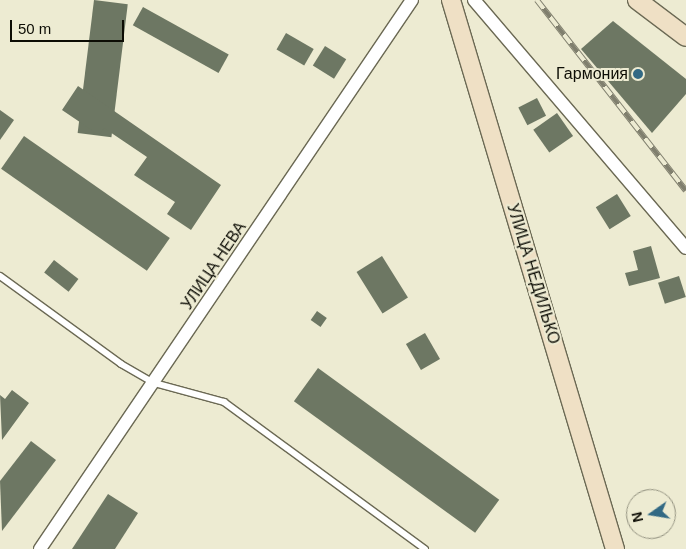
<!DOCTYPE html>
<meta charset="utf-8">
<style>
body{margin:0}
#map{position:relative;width:686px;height:549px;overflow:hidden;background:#edebd2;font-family:Helvetica,sans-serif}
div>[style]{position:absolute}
.building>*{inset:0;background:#6d7763;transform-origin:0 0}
.roads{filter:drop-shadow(1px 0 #6b6954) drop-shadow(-1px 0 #6b6954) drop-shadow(0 1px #6b6954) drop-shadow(0 -1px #6b6954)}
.service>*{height:6px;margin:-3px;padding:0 3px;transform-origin:3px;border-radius:3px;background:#fff}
.minor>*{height:12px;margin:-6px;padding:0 6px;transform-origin:6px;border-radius:6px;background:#fff}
.secondary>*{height:18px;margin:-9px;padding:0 9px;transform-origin:9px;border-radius:9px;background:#efe0c5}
.rail>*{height:5.5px;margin-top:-2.75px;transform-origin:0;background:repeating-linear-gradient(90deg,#edebd2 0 11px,#807f6e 0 22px);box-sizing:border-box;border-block:1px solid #807f6e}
.dots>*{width:14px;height:14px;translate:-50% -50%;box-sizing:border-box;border:2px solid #edebd2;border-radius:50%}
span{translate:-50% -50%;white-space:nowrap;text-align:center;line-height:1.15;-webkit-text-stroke:4px #edebd2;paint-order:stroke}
.poi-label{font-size:16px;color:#0d0d05}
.right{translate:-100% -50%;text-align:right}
.street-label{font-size:16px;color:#0d0d05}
.north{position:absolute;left:626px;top:489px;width:50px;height:50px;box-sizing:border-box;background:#edebd2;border:1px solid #939280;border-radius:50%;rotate:257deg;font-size:14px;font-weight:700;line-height:20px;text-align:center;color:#0d0d05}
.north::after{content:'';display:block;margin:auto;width:18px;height:22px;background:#326984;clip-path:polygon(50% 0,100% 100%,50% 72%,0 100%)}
.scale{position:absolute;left:10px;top:20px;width:114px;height:22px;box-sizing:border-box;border:2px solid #0d0d05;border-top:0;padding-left:6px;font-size:15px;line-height:18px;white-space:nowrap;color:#0d0d05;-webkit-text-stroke:4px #edebd2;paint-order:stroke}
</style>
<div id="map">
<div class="building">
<i style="left:94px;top:0;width:34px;height:134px;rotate:7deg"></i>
<i style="left:143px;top:7px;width:98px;height:21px;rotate:29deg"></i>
<i style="clip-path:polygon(613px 21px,686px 79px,686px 94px,652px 133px,581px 49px)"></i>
<i style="left:286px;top:33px;width:32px;height:19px;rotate:30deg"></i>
<i style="left:325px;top:46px;width:25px;height:23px;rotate:32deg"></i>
<i style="clip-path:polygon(78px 86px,221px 185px,191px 230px,167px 214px,175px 202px,134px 175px,147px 157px,104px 128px,99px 135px,62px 110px)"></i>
<i style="left:537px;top:98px;width:20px;height:21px;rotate:63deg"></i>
<i style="clip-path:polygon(0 110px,14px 120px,0 140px)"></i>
<i style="left:557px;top:113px;width:28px;height:29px;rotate:55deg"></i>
<i style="left:24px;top:136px;width:178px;height:40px;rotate:35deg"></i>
<i style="left:617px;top:194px;width:26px;height:25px;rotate:58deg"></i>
<i style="clip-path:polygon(651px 246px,660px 278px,629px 286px,625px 273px,638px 270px,633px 251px)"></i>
<i style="left:382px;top:256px;width:49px;height:30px;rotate:58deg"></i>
<i style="left:54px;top:260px;width:31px;height:16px;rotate:38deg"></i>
<i style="left:679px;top:276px;width:22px;height:22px;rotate:72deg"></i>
<i style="left:317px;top:311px;width:12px;height:11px;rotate:35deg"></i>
<i style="left:425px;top:333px;width:30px;height:22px;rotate:60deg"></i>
<i style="left:318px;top:368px;width:224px;height:41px;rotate:36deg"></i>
<i style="clip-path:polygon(12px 390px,29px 403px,2px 440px,0 395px,5px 399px)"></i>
<i style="clip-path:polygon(31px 441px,56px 460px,2px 531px,0 481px)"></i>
<i style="clip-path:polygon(108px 494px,138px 513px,115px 549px,72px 549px)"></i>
</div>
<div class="roads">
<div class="service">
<i style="left:0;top:276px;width:150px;rotate:36deg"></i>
<i style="left:121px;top:364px;width:38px;rotate:30deg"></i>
<i style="left:154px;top:383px;width:73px;rotate:15.2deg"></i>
<i style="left:224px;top:402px;width:249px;rotate:36.2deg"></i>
</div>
<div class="minor">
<i style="left:474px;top:0;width:326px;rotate:49.5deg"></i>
<i style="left:40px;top:549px;width:663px;rotate:-55.88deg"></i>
</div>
<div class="secondary">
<i style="left:451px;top:0;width:573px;rotate:73.37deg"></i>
<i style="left:637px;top:0;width:61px;rotate:37.1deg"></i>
</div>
</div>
<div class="rail">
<i style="left:537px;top:0;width:242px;rotate:52deg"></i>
</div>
<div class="dots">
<i style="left:638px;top:74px;background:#326984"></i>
</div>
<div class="poi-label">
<span class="right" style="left:628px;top:74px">Гармония</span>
</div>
<div class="street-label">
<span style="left:214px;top:266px;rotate:-56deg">УЛИЦА НЕВА</span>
<span style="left:533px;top:274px;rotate:73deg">УЛИЦА НЕДИЛЬКО</span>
</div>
<div class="north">N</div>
<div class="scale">50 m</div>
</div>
